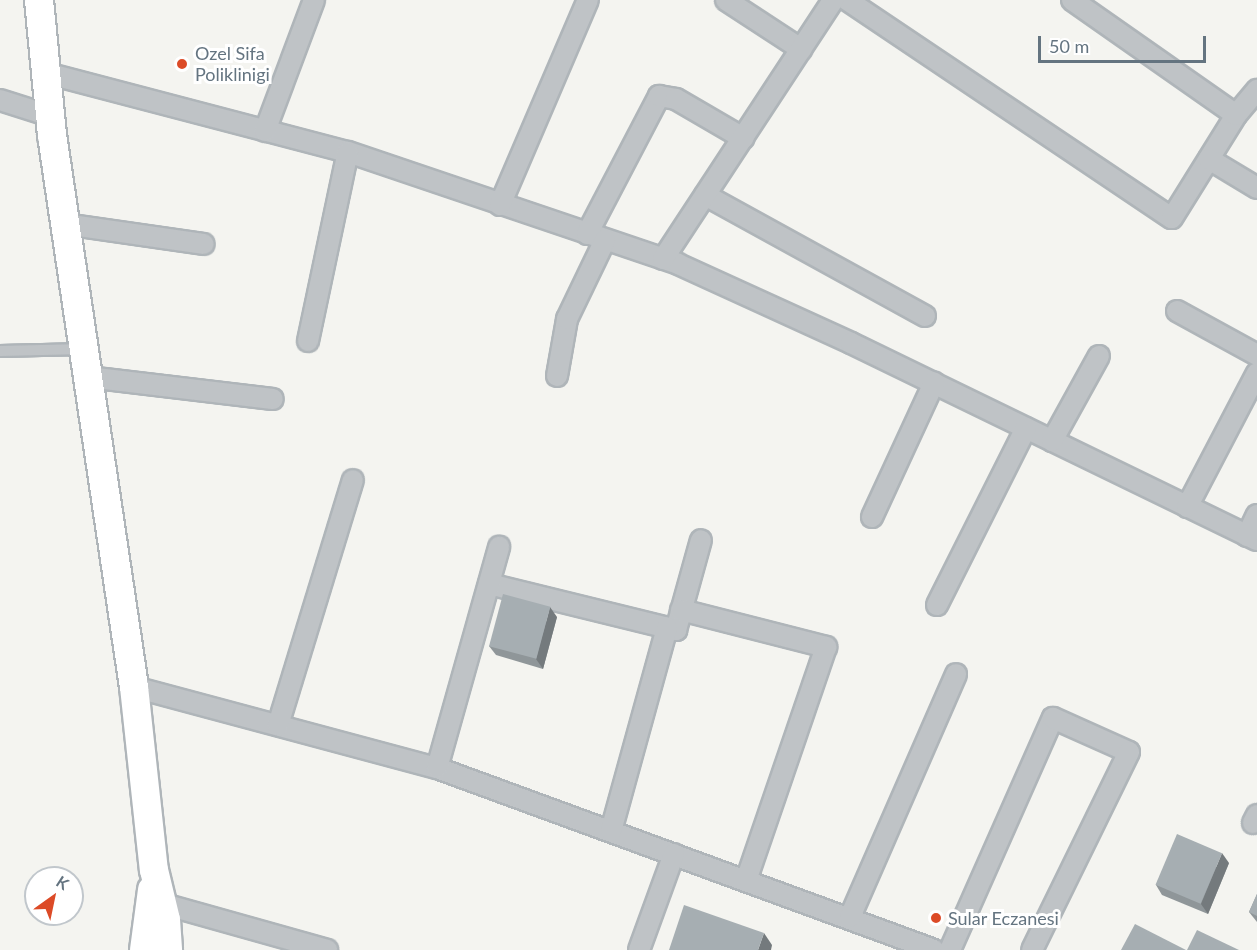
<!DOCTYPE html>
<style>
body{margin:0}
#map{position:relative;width:1257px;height:950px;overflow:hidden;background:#f4f4f0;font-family:Lato,sans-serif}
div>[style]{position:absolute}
.roads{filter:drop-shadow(2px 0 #afb5b9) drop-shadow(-2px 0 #afb5b9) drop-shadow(0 2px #afb5b9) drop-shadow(0 -2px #afb5b9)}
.lane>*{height:10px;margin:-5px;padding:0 5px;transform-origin:5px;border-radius:5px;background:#bfc3c6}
.street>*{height:20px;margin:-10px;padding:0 10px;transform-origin:10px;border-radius:10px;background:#bfc3c6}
.secondary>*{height:28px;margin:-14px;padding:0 14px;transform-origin:14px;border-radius:14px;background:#fff}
.wall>*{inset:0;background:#8f9699}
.shaded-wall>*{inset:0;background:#747a7d}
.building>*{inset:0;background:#a6aeb2;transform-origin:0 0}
.dots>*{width:16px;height:16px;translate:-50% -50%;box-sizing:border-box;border:3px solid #fff;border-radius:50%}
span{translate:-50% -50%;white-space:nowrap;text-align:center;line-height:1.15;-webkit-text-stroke:6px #fff;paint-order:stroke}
.poi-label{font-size:18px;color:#647480}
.left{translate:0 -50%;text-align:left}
.north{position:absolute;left:24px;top:866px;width:60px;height:60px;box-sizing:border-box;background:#fff;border:2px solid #c1c7cc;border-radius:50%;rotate:33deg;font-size:16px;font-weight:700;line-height:24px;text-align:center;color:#647480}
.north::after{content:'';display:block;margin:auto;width:21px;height:27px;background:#dc4b27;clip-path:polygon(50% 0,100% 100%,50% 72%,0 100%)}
.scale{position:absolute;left:1038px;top:36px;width:168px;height:27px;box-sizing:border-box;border:3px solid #647480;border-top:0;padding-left:8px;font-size:18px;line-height:21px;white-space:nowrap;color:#647480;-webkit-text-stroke:4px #fff;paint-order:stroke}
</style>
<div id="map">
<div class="roads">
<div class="lane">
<i style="left:0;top:351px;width:84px;rotate:-1.4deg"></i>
</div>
<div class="street">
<i style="left:726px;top:0;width:90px;rotate:33.2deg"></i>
<i style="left:847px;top:0;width:391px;rotate:33.9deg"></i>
<i style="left:1172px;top:218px;width:121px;rotate:-58.1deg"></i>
<i style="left:1236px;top:115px;width:33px;rotate:-50deg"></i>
<i style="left:1072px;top:0;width:200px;rotate:35deg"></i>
<i style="left:46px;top:73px;width:312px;rotate:14.7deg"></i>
<i style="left:348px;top:152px;width:348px;rotate:18.7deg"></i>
<i style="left:678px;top:264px;width:190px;rotate:24.5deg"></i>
<i style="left:851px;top:343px;width:451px;rotate:25.9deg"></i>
<i style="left:0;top:100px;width:52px;rotate:17.7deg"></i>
<i style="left:265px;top:131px;width:140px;rotate:-69.5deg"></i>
<i style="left:1209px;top:159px;width:56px;rotate:31.1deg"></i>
<i style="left:705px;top:195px;width:251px;rotate:28.8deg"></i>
<i style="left:500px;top:205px;width:223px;rotate:-66.8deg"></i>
<i style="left:65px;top:224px;width:140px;rotate:8.2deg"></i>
<i style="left:587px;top:234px;width:156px;rotate:-62.4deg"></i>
<i style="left:659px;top:96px;width:17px;rotate:10deg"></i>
<i style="left:676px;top:99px;width:78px;rotate:30.2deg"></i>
<i style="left:663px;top:259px;width:310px;rotate:-56.7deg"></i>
<i style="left:1177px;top:311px;width:91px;rotate:28.8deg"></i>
<i style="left:308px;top:341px;width:193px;rotate:-78.1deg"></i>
<i style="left:557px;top:376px;width:58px;rotate:-80deg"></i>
<i style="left:567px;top:319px;width:88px;rotate:-64.3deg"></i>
<i style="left:88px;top:377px;width:186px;rotate:6.8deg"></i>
<i style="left:1052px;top:441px;width:97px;rotate:-61.1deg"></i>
<i style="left:1187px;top:507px;width:151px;rotate:-62.4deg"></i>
<i style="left:872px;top:517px;width:148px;rotate:-65.2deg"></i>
<i style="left:1247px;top:536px;width:23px;rotate:-65deg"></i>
<i style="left:489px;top:584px;width:193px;rotate:13.8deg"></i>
<i style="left:676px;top:630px;width:93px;rotate:-74.5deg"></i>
<i style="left:937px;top:605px;width:198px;rotate:-63.3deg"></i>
<i style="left:681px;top:610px;width:150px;rotate:14.3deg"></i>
<i style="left:826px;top:647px;width:246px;rotate:108.9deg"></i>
<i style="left:134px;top:687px;width:314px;rotate:15deg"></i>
<i style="left:437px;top:768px;width:529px;rotate:20.11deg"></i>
<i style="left:278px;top:725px;width:256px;rotate:-73deg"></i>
<i style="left:437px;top:768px;width:230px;rotate:-74.3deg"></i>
<i style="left:1253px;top:823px;width:9px;rotate:-63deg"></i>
<i style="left:611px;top:831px;width:211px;rotate:-74.6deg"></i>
<i style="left:153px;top:901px;width:181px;rotate:15.7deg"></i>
<i style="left:850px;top:917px;width:265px;rotate:-66.4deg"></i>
<i style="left:639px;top:950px;width:102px;rotate:-70deg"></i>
<i style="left:950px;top:950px;width:254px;rotate:-66.1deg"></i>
<i style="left:1053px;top:718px;width:83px;rotate:24.1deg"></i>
<i style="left:1129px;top:752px;width:220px;rotate:116.1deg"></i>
</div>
<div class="secondary">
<i style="left:39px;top:0;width:136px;rotate:84.5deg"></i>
<i style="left:52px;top:135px;width:558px;rotate:81.55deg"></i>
<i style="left:134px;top:687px;width:184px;rotate:83.8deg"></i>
<i style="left:154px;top:870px;width:51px;rotate:76.5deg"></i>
<i style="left:166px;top:920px;width:30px;rotate:86deg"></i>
<i style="left:144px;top:950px;width:61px;rotate:-82.4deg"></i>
</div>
</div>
<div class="wall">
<i style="clip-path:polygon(557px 617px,543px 669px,496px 655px,489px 646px)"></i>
<i style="clip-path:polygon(1229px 863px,1208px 914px,1162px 895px,1156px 885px)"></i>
<i style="clip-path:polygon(1257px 894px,1257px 922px,1249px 912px)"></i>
</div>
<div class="shaded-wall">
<i style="clip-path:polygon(550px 607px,557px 617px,543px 669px,536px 659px)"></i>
<i style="clip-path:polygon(1222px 853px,1229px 863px,1208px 914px,1201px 904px)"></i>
<i style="clip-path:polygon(764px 933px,772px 945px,771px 950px,758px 950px)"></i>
</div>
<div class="building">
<i style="left:503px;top:594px;width:49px;height:54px;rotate:15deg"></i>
<i style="left:1177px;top:834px;width:49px;height:55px;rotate:23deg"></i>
<i style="clip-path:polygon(1257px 894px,1257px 916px,1249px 912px)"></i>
<i style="clip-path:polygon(684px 905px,764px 933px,758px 950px,669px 950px)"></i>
<i style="clip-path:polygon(1135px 924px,1186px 950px,1121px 950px)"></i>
<i style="clip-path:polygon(1197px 930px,1239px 950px,1187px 950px)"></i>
</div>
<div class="dots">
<i style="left:182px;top:64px;background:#dc4b27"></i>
<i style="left:936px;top:918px;background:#dc4b27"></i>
</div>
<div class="poi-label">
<span class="left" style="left:195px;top:64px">Ozel Sifa<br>Poliklinigi</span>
<span class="left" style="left:948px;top:918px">Sular Eczanesi</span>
</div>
<div class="north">K</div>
<div class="scale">50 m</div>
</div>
